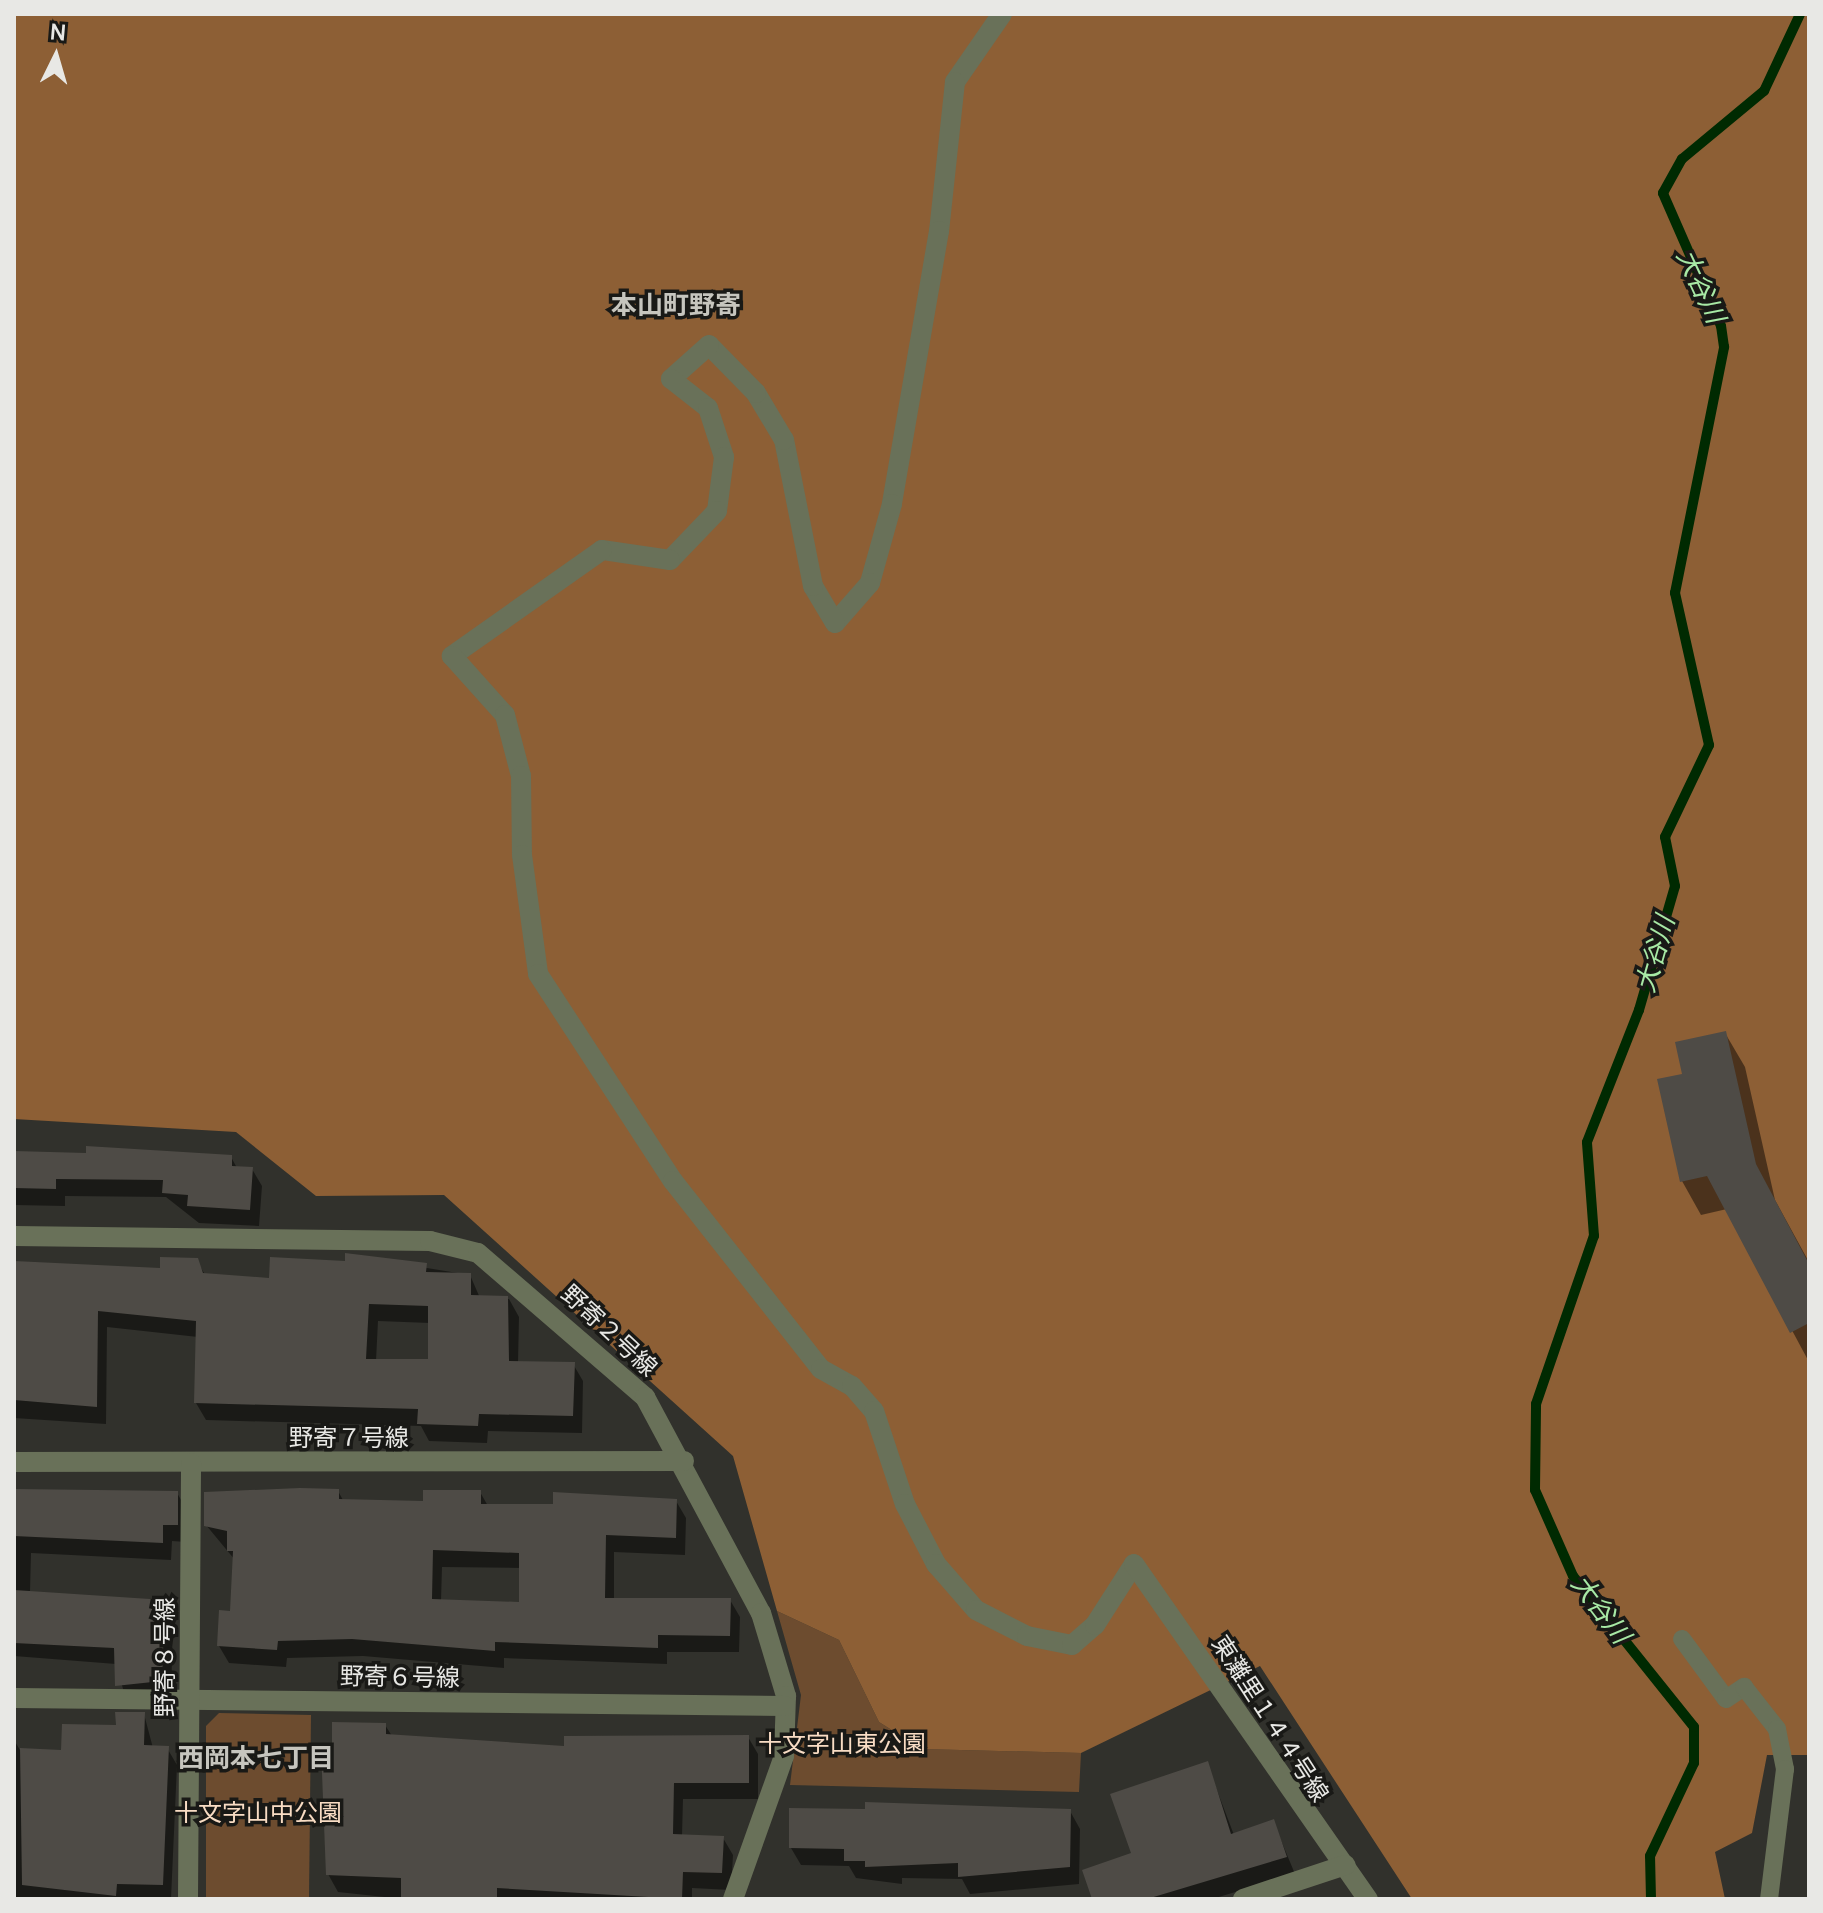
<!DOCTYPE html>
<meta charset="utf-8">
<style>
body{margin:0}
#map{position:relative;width:1823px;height:1913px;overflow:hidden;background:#31312c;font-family:Manrope,"Noto Sans JP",sans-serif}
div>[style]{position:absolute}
.green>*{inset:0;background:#6d4c2f}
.forest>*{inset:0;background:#8d5f35}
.shadow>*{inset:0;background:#0007}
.stream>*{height:10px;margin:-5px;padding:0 5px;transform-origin:5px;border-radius:5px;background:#002a01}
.building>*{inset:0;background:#4e4b46}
.service>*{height:18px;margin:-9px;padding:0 9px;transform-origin:9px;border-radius:9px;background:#697159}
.minor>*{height:20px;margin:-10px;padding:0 10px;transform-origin:10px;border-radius:10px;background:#697159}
span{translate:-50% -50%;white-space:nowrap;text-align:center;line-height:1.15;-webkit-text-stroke:7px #191916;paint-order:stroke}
.street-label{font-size:24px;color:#e8e8e5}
.park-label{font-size:24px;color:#f8dcc4}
.water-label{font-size:26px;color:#a8e9a5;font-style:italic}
.neighbourhood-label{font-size:26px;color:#c6c5be;font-weight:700}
.frame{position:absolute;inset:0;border:16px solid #e8e8e5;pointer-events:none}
.north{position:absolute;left:16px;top:16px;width:80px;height:80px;-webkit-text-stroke:6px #191916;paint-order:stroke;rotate:5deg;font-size:22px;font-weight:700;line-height:32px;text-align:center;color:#e8e8e5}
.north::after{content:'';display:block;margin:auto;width:28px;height:36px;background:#e8e8e5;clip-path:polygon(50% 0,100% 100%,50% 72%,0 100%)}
</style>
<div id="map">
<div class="green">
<i style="clip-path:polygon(777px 1611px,839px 1640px,879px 1722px,922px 1749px,1081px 1753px,1079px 1792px,790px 1785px,801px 1695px)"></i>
<i style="clip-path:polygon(219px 1713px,311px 1715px,309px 1899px,206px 1899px,206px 1726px)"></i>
</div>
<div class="forest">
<i style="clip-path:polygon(14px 14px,1809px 14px,1809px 1755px,1767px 1755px,1752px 1833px,1715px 1852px,1725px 1899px,1412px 1899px,1260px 1666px,1081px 1753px,922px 1749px,879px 1722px,839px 1640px,777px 1611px,733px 1456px,444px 1195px,316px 1196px,236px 1132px,14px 1119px)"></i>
</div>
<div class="shadow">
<i style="clip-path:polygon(1725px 1033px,1745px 1067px,1775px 1200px,1809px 1262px,1809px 1362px,1727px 1209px,1701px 1215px,1682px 1181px,1684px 1076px)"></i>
<i style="clip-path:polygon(14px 1153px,231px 1157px,237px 1168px,252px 1169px,262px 1186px,259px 1226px,199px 1223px,166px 1197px,65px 1196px,65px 1206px,14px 1205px)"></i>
<i style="clip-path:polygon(evenodd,347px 1255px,470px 1275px,480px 1298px,509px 1299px,519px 1317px,518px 1363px,573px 1364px,583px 1381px,582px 1433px,488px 1431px,487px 1443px,429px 1441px,421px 1426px,206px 1420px,196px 1403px,198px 1337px,107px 1327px,106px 1424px,14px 1418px,14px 1265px,162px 1270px,196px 1260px,206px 1276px,271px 1280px,346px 1263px,347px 1255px,378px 1321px,430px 1323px,430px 1361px,376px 1361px,378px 1321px)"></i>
<i style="clip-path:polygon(14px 1490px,177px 1493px,187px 1510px,186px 1542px,172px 1541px,171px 1560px,31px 1553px,30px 1592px,163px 1601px,173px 1619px,171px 1698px,127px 1703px,116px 1664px,14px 1656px)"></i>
<i style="clip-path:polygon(evenodd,338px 1491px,344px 1502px,425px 1503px,480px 1492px,488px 1506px,676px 1501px,686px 1518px,685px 1555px,614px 1552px,614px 1600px,730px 1600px,740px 1617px,739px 1652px,667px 1652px,667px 1664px,504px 1658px,504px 1668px,363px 1656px,287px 1658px,286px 1667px,229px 1663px,219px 1646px,232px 1613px,235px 1560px,206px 1525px,338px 1491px,442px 1567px,521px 1568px,521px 1605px,441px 1601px,442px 1567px)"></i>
<i style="clip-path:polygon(144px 1714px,153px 1748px,167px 1748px,177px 1765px,171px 1899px,14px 1899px,14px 1740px,20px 1750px,63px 1752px)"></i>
<i style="clip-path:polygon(385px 1725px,392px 1736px,565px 1749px,748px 1737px,758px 1754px,758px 1799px,683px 1799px,682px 1836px,723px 1838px,733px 1855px,731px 1890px,692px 1888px,692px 1899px,403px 1899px,338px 1892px,328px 1874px,334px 1751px)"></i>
<i style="clip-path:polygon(1207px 1764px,1234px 1835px,1273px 1821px,1295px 1874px,1212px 1899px,1094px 1899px)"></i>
<i style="clip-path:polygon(1070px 1811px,1080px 1829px,1079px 1884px,970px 1894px,962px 1879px,902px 1878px,902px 1884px,856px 1878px,849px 1866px,801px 1865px,791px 1848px)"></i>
</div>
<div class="stream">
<i style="left:1651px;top:1899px;width:43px;rotate:-91.3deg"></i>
<i style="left:1650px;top:1856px;width:103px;rotate:-64.7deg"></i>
<i style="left:1694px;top:1763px;width:36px;rotate:-90deg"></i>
<i style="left:1694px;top:1727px;width:193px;rotate:-128.7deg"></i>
<i style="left:1573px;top:1576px;width:94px;rotate:-113.8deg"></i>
<i style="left:1535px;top:1490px;width:86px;rotate:-89.3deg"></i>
<i style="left:1536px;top:1404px;width:178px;rotate:-71deg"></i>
<i style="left:1594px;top:1236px;width:94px;rotate:-94.3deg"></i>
<i style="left:1587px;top:1142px;width:142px;rotate:-68.5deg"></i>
<i style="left:1639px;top:1010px;width:129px;rotate:-73.8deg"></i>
<i style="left:1675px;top:886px;width:50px;rotate:-101.5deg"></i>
<i style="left:1665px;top:837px;width:102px;rotate:-64.4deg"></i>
<i style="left:1709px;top:745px;width:156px;rotate:-102.6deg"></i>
<i style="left:1675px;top:593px;width:251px;rotate:-78.7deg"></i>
<i style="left:1724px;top:347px;width:21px;rotate:-98deg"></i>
<i style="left:1721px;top:326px;width:145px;rotate:-113.6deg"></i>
<i style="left:1663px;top:193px;width:39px;rotate:-61deg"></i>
<i style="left:1682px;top:159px;width:107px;rotate:-39.7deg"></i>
<i style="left:1764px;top:91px;width:85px;rotate:-64.9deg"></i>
</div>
<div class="building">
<i style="clip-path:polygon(1726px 1031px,1756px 1164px,1809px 1264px,1809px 1323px,1790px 1333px,1707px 1176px,1680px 1182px,1657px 1079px,1682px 1074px,1675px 1042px)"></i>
<i style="clip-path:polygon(86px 1146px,232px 1155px,232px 1166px,253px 1167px,250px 1210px,187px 1206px,188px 1195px,162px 1193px,163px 1180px,56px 1179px,56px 1189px,14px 1188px,14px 1151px,86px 1153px)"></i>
<i style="clip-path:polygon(evenodd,345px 1253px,427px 1263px,426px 1272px,471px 1273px,471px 1295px,508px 1296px,509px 1361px,575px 1362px,573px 1416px,479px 1414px,478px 1426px,417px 1424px,418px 1409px,194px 1403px,196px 1321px,98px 1311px,97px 1407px,14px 1400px,14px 1261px,160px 1268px,160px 1257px,198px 1258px,203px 1273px,269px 1278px,270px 1257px,345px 1261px,345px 1253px,369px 1304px,428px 1306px,428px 1359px,366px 1359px,369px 1304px)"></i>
<i style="clip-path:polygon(evenodd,300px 1488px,339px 1489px,339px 1499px,423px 1501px,423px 1490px,481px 1490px,481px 1504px,553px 1504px,553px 1492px,677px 1499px,676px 1538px,606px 1535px,605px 1598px,731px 1598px,730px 1636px,658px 1635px,658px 1648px,495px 1642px,495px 1651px,352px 1639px,278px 1641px,277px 1650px,217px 1646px,219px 1610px,230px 1611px,233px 1551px,227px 1551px,227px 1531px,204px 1526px,204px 1492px,300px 1488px,433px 1550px,519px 1553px,519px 1602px,432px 1599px,433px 1550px)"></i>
<i style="clip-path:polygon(14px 1489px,178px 1491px,178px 1525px,163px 1525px,163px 1543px,14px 1536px)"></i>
<i style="clip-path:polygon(14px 1590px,165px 1600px,162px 1681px,115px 1686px,114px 1648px,14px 1643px)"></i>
<i style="clip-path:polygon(115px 1712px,145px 1712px,144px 1745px,169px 1746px,163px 1885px,117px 1884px,116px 1896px,22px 1885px,20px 1748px,61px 1750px,62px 1724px,116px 1725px)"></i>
<i style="clip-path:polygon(332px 1722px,386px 1723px,386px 1734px,564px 1746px,564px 1736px,749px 1735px,749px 1783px,674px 1783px,673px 1834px,724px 1836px,722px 1873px,683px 1872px,682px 1899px,497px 1888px,497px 1899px,401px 1899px,401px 1878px,326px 1875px,321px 1748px,332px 1749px)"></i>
<i style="clip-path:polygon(1208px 1761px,1231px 1834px,1274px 1819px,1287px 1857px,1147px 1899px,1092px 1899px,1082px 1870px,1131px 1853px,1110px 1794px)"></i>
<i style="clip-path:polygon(865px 1802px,1071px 1809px,1070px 1867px,958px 1877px,958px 1863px,865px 1867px,865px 1861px,844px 1861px,844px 1849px,789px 1848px,789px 1808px,865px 1809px)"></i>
</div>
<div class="service">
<i style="left:1682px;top:1639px;width:74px;rotate:53.7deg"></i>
<i style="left:1726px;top:1699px;width:22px;rotate:-34deg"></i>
<i style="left:1744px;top:1687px;width:53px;rotate:51.8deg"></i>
<i style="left:1777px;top:1729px;width:41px;rotate:78.7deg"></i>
<i style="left:1785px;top:1769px;width:131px;rotate:97deg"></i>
</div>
<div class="minor">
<i style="left:1002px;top:14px;width:83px;rotate:124.7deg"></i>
<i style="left:955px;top:82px;width:150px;rotate:96.1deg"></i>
<i style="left:939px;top:231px;width:277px;rotate:99.8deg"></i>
<i style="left:892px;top:504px;width:82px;rotate:105.6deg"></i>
<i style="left:870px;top:583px;width:53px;rotate:131.2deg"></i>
<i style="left:835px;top:623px;width:43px;rotate:-120.7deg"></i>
<i style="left:813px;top:586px;width:149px;rotate:-101.2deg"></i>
<i style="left:784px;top:440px;width:55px;rotate:-120.8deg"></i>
<i style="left:756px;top:393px;width:67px;rotate:-134.4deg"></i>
<i style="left:709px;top:345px;width:51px;rotate:138.2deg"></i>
<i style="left:671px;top:379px;width:47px;rotate:38.1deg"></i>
<i style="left:708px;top:408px;width:52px;rotate:71.9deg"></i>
<i style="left:724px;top:457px;width:54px;rotate:97.4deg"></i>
<i style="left:717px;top:511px;width:68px;rotate:133.8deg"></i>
<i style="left:670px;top:560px;width:69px;rotate:-171.6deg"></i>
<i style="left:602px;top:550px;width:184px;rotate:144.8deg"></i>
<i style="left:452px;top:656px;width:79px;rotate:48.1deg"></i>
<i style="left:505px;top:715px;width:63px;rotate:75.3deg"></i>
<i style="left:521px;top:776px;width:79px;rotate:89.3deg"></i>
<i style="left:522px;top:855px;width:120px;rotate:82.3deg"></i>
<i style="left:538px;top:974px;width:247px;rotate:56.9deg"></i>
<i style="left:673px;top:1181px;width:239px;rotate:51.8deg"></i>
<i style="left:821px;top:1369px;width:35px;rotate:29deg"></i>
<i style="left:852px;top:1386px;width:33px;rotate:49deg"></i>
<i style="left:874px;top:1411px;width:98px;rotate:71.6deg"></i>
<i style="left:905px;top:1504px;width:68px;rotate:62.7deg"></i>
<i style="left:936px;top:1564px;width:61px;rotate:49deg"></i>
<i style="left:976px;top:1610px;width:57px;rotate:27deg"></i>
<i style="left:1027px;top:1636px;width:46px;rotate:11.3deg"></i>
<i style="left:1072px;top:1645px;width:30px;rotate:-41deg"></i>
<i style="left:1095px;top:1625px;width:72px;rotate:-57.4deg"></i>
<i style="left:1134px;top:1564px;width:409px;rotate:55.1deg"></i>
<i style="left:14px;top:1236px;width:416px;rotate:0.7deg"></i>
<i style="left:430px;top:1241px;width:49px;rotate:14deg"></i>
<i style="left:478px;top:1253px;width:221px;rotate:40.8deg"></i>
<i style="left:645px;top:1397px;width:245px;rotate:61.8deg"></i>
<i style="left:761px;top:1613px;width:87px;rotate:73.2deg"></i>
<i style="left:786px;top:1696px;width:60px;rotate:91.9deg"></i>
<i style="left:784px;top:1756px;width:152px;rotate:109.6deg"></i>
<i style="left:14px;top:1462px;width:670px;rotate:-0.09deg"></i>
<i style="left:14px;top:1698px;width:771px;rotate:0.59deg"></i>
<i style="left:188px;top:1899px;width:436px;rotate:-89.6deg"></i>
<i style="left:1243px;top:1899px;width:108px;rotate:-18.4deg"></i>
</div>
<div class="street-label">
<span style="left:610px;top:1330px;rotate:43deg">野寄２号線</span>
<span style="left:349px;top:1437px">野寄７号線</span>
<span style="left:164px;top:1657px;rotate:-90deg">野寄８号線</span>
<span style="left:400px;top:1676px;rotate:1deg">野寄６号線</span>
<span style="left:1271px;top:1718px;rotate:57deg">東灘里１４４号線</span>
</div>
<div class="park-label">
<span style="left:842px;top:1743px">十文字山東公園</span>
<span style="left:258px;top:1812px">十文字山中公園</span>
</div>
<div class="water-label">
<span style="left:1701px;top:286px;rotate:65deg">大谷川</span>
<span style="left:1655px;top:954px;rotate:-74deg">大谷川</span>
<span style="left:1601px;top:1609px;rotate:53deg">大谷川</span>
</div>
<div class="neighbourhood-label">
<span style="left:676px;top:305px">本山町野寄</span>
<span style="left:256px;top:1758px">西岡本七丁目</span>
</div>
<div class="frame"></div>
<div class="north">N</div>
</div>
